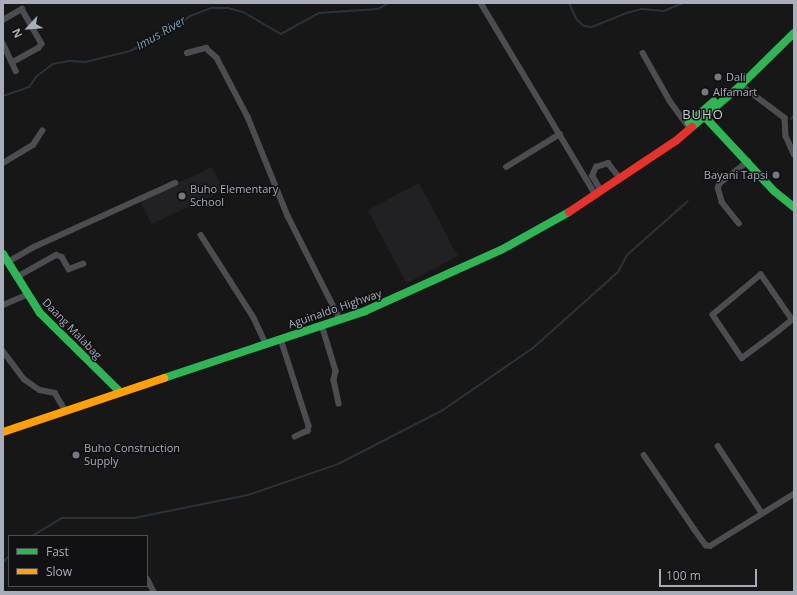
<!DOCTYPE html>
<style>
body{margin:0}
#map{position:relative;width:797px;height:595px;overflow:hidden;background:#171718;font-family:"Open Sans",sans-serif}
div>[style]{position:absolute}
.built>*{inset:0;background:#212124;transform-origin:0 0}
.stream>*{height:2px;margin:-1px;padding:0 1px;transform-origin:1px;border-radius:1px;background:#2a333a}
.street>*{height:5.5px;margin:-2.75px;padding:0 2.75px;transform-origin:2.75px;border-radius:2.75px;background:#4b4d51}
.fast>*{height:8px;margin:-4px;padding:0 4px;transform-origin:4px;border-radius:4px;background:#30b455}
.slow>*{height:8px;margin:-4px;padding:0 4px;transform-origin:4px;border-radius:4px;background:#ff9f0a}
.jam>*{height:8px;margin:-4px;padding:0 4px;transform-origin:4px;border-radius:4px;background:#e5322d}
.dots>*{width:11px;height:11px;translate:-50% -50%;box-sizing:border-box;border:2px solid #111114;border-radius:50%}
span{translate:-50% -50%;white-space:nowrap;text-align:center;line-height:1.15;-webkit-text-stroke:3px #111114;paint-order:stroke}
.poi-label{font-size:11px;color:#a8adb9}
.left{translate:0 -50%;text-align:left}
.right{translate:-100% -50%;text-align:right}
.street-label{font-size:11px;color:#a8adb9}
.water-label{font-size:12px;color:#7e9cb5;font-style:italic}
.quarter-label{font-size:13px;color:#c9ccd5;letter-spacing:1px}
.frame{position:absolute;inset:0;border:4px solid #a8adb9;pointer-events:none}
.legend{position:absolute;left:8px;top:535px;width:140px;height:52px;box-sizing:border-box;background:#111114;border:1px solid #4d4f56;margin:0;padding:5px 7px;list-style:none;font-size:12px;color:#a8adb9}
.legend li{display:flex;align-items:center;gap:8px;height:20px}
.legend b{width:20px;border:1px solid #4d4f56}
.north{position:absolute;left:8px;top:8px;width:40px;height:40px;-webkit-text-stroke:3px #111114;paint-order:stroke;rotate:244deg;font-size:11px;font-weight:700;line-height:16px;text-align:center;color:#a8adb9}
.north::after{content:'';display:block;margin:auto;width:14px;height:18px;background:#a8adb9;clip-path:polygon(50% 0,100% 100%,50% 72%,0 100%)}
.scale{position:absolute;left:659px;top:569px;width:98px;height:18px;box-sizing:border-box;border:2px solid #a8adb9;border-top:0;padding-left:5px;font-size:12px;line-height:14px;white-space:nowrap;color:#a8adb9;-webkit-text-stroke:3px #111114;paint-order:stroke}
</style>
<div id="map">
<div class="built">
<i style="left:212px;top:167px;width:26px;height:79px;rotate:65deg"></i>
<i style="left:419px;top:183px;width:83px;height:58px;rotate:62deg"></i>
</div>
<div class="stream">
<i style="left:569px;top:3px;width:19px;rotate:65deg"></i>
<i style="left:577px;top:20px;width:9px;rotate:41deg"></i>
<i style="left:584px;top:26px;width:8px;rotate:7deg"></i>
<i style="left:592px;top:27px;width:37px;rotate:-22deg"></i>
<i style="left:626px;top:13px;width:16px;rotate:-14deg"></i>
<i style="left:642px;top:9px;width:22px;rotate:5deg"></i>
<i style="left:664px;top:11px;width:21px;rotate:-23deg"></i>
<i style="left:3px;top:96px;width:28px;rotate:-19deg"></i>
<i style="left:29px;top:87px;width:14px;rotate:-54deg"></i>
<i style="left:37px;top:76px;width:20px;rotate:-37deg"></i>
<i style="left:53px;top:64px;width:16px;rotate:-11deg"></i>
<i style="left:69px;top:61px;width:16px;rotate:4deg"></i>
<i style="left:85px;top:62px;width:46px;rotate:-13.7deg"></i>
<i style="left:130px;top:51px;width:42px;rotate:-26.6deg"></i>
<i style="left:168px;top:32px;width:27px;rotate:-36deg"></i>
<i style="left:190px;top:16px;width:22px;rotate:-21deg"></i>
<i style="left:211px;top:8px;width:17px"></i>
<i style="left:228px;top:8px;width:16px;rotate:15deg"></i>
<i style="left:243px;top:12px;width:44px;rotate:30.1deg"></i>
<i style="left:281px;top:34px;width:43px;rotate:-28.9deg"></i>
<i style="left:319px;top:13px;width:59px;rotate:-3.9deg"></i>
<i style="left:378px;top:9px;width:13px;rotate:-29deg"></i>
<i style="left:791px;top:119px;width:5px;rotate:-53deg"></i>
<i style="left:32px;top:536px;width:35px;rotate:-31deg"></i>
<i style="left:62px;top:518px;width:72px"></i>
<i style="left:134px;top:518px;width:116px;rotate:-11.4deg"></i>
<i style="left:248px;top:495px;width:95px;rotate:-19deg"></i>
<i style="left:338px;top:464px;width:118px;rotate:-27.2deg"></i>
<i style="left:443px;top:410px;width:109px;rotate:-34.6deg"></i>
<i style="left:533px;top:348px;width:114px;rotate:-41.8deg"></i>
<i style="left:618px;top:272px;width:19px;rotate:-62deg"></i>
<i style="left:627px;top:255px;width:81px;rotate:-41.5deg"></i>
<i style="left:3px;top:562px;width:8px;rotate:-45deg"></i>
</div>
<div class="street">
<i style="left:481px;top:3px;width:224px;rotate:59.1deg"></i>
<i style="left:3px;top:20px;width:22px;rotate:-30deg"></i>
<i style="left:22px;top:9px;width:40px;rotate:60.3deg"></i>
<i style="left:42px;top:44px;width:5px;rotate:127deg"></i>
<i style="left:39px;top:48px;width:29px;rotate:151deg"></i>
<i style="left:3px;top:43px;width:31px;rotate:65deg"></i>
<i style="left:187px;top:53px;width:20px;rotate:-15deg"></i>
<i style="left:206px;top:48px;width:15px;rotate:42deg"></i>
<i style="left:217px;top:58px;width:67px;rotate:62.3deg"></i>
<i style="left:248px;top:117px;width:107px;rotate:68deg"></i>
<i style="left:288px;top:216px;width:115px;rotate:63.2deg"></i>
<i style="left:643px;top:53px;width:55px;rotate:60.6deg"></i>
<i style="left:670px;top:101px;width:29px;rotate:54deg"></i>
<i style="left:741px;top:85px;width:55px;rotate:36.9deg"></i>
<i style="left:785px;top:118px;width:18px;rotate:87deg"></i>
<i style="left:786px;top:136px;width:20px;rotate:66deg"></i>
<i style="left:3px;top:163px;width:35px;rotate:-31deg"></i>
<i style="left:33px;top:145px;width:17px;rotate:-57deg"></i>
<i style="left:506px;top:167px;width:63px;rotate:-31.4deg"></i>
<i style="left:601px;top:191px;width:17px;rotate:-121deg"></i>
<i style="left:592px;top:176px;width:10px;rotate:-66deg"></i>
<i style="left:596px;top:167px;width:13px;rotate:-18deg"></i>
<i style="left:608px;top:163px;width:19px;rotate:51deg"></i>
<i style="left:739px;top:224px;width:27px;rotate:-129deg"></i>
<i style="left:722px;top:203px;width:15px;rotate:-106deg"></i>
<i style="left:718px;top:189px;width:5px;rotate:-79deg"></i>
<i style="left:719px;top:184px;width:37px;rotate:-38deg"></i>
<i style="left:201px;top:235px;width:98px;rotate:57.4deg"></i>
<i style="left:254px;top:318px;width:29px;rotate:65deg"></i>
<i style="left:8px;top:262px;width:30px;rotate:-30deg"></i>
<i style="left:34px;top:247px;width:155px;rotate:-24.4deg"></i>
<i style="left:17px;top:277px;width:45px;rotate:-29.4deg"></i>
<i style="left:56px;top:255px;width:6px;rotate:18deg"></i>
<i style="left:62px;top:257px;width:14px;rotate:60deg"></i>
<i style="left:69px;top:269px;width:15px;rotate:-20deg"></i>
<i style="left:3px;top:305px;width:25px;rotate:-23deg"></i>
<i style="left:792px;top:320px;width:55px;rotate:-124.6deg"></i>
<i style="left:761px;top:275px;width:62px;rotate:140.2deg"></i>
<i style="left:713px;top:315px;width:52px;rotate:56deg"></i>
<i style="left:742px;top:358px;width:44px;rotate:-36.6deg"></i>
<i style="left:777px;top:332px;width:19px;rotate:-39deg"></i>
<i style="left:792px;top:320px;width:2px;rotate:-27deg"></i>
<i style="left:322px;top:325px;width:48px;rotate:73.1deg"></i>
<i style="left:336px;top:371px;width:9px;rotate:103deg"></i>
<i style="left:334px;top:380px;width:24px;rotate:78deg"></i>
<i style="left:281px;top:339px;width:91px;rotate:72.2deg"></i>
<i style="left:309px;top:426px;width:5px;rotate:101deg"></i>
<i style="left:308px;top:431px;width:14px;rotate:155deg"></i>
<i style="left:3px;top:351px;width:35px;rotate:53deg"></i>
<i style="left:24px;top:379px;width:19px;rotate:35deg"></i>
<i style="left:40px;top:390px;width:15px;rotate:11deg"></i>
<i style="left:55px;top:393px;width:21px;rotate:59deg"></i>
<i style="left:718px;top:446px;width:80px;rotate:56.7deg"></i>
<i style="left:644px;top:455px;width:91px;rotate:55.8deg"></i>
<i style="left:695px;top:530px;width:19px;rotate:54deg"></i>
<i style="left:706px;top:545px;width:4px;rotate:14deg"></i>
<i style="left:710px;top:546px;width:99px;rotate:-31.8deg"></i>
<i style="left:147px;top:578px;width:16px;rotate:63deg"></i>
</div>
<div class="fast">
<i style="left:705px;top:117px;width:101px;rotate:47deg"></i>
<i style="left:774px;top:191px;width:26px;rotate:39deg"></i>
<i style="left:689px;top:123px;width:33px;rotate:-41deg"></i>
<i style="left:692px;top:127px;width:65px;rotate:-40.6deg"></i>
<i style="left:741px;top:85px;width:74px;rotate:-44.5deg"></i>
<i style="left:3px;top:254px;width:70px;rotate:57.9deg"></i>
<i style="left:40px;top:313px;width:112px;rotate:44.6deg"></i>
<i style="left:164px;top:378px;width:212px;rotate:-18.4deg"></i>
<i style="left:365px;top:311px;width:149px;rotate:-24.2deg"></i>
<i style="left:501px;top:250px;width:78px;rotate:-29.2deg"></i>
</div>
<div class="slow">
<i style="left:3px;top:432px;width:170px;rotate:-18.5deg"></i>
</div>
<div class="jam">
<i style="left:569px;top:212px;width:130px;rotate:-33.7deg"></i>
<i style="left:677px;top:140px;width:20px;rotate:-41deg"></i>
</div>
<div class="dots">
<i style="left:718px;top:77px;background:#757881"></i>
<i style="left:705px;top:92px;background:#757881"></i>
<i style="left:776px;top:175px;background:#757881"></i>
<i style="left:182px;top:196px;background:#757881"></i>
<i style="left:76px;top:455px;background:#757881"></i>
</div>
<div class="poi-label">
<span class="left" style="left:726px;top:77px">Dali</span>
<span class="left" style="left:713px;top:92px">Alfamart</span>
<span class="right" style="left:768px;top:175px">Bayani Tapsi</span>
<span class="left" style="left:190px;top:196px">Buho Elementary<br>School</span>
<span class="left" style="left:84px;top:455px">Buho Construction<br>Supply</span>
</div>
<div class="street-label">
<span style="left:335px;top:309px;rotate:-19deg">Aguinaldo Highway</span>
<span style="left:72px;top:329px;rotate:46deg">Daang Malabag</span>
</div>
<div class="water-label">
<span style="left:161px;top:33px;rotate:-30deg">Imus River</span>
</div>
<div class="quarter-label">
<span style="left:703px;top:114px">BUHO</span>
</div>
<div class="frame"></div>
<ul class="legend">
<li><b style="height:5px;background:#30b455"></b>Fast</li>
<li><b style="height:5px;background:#ff9f0a"></b>Slow</li>
</ul>
<div class="north">N</div>
<div class="scale">100 m</div>
</div>
